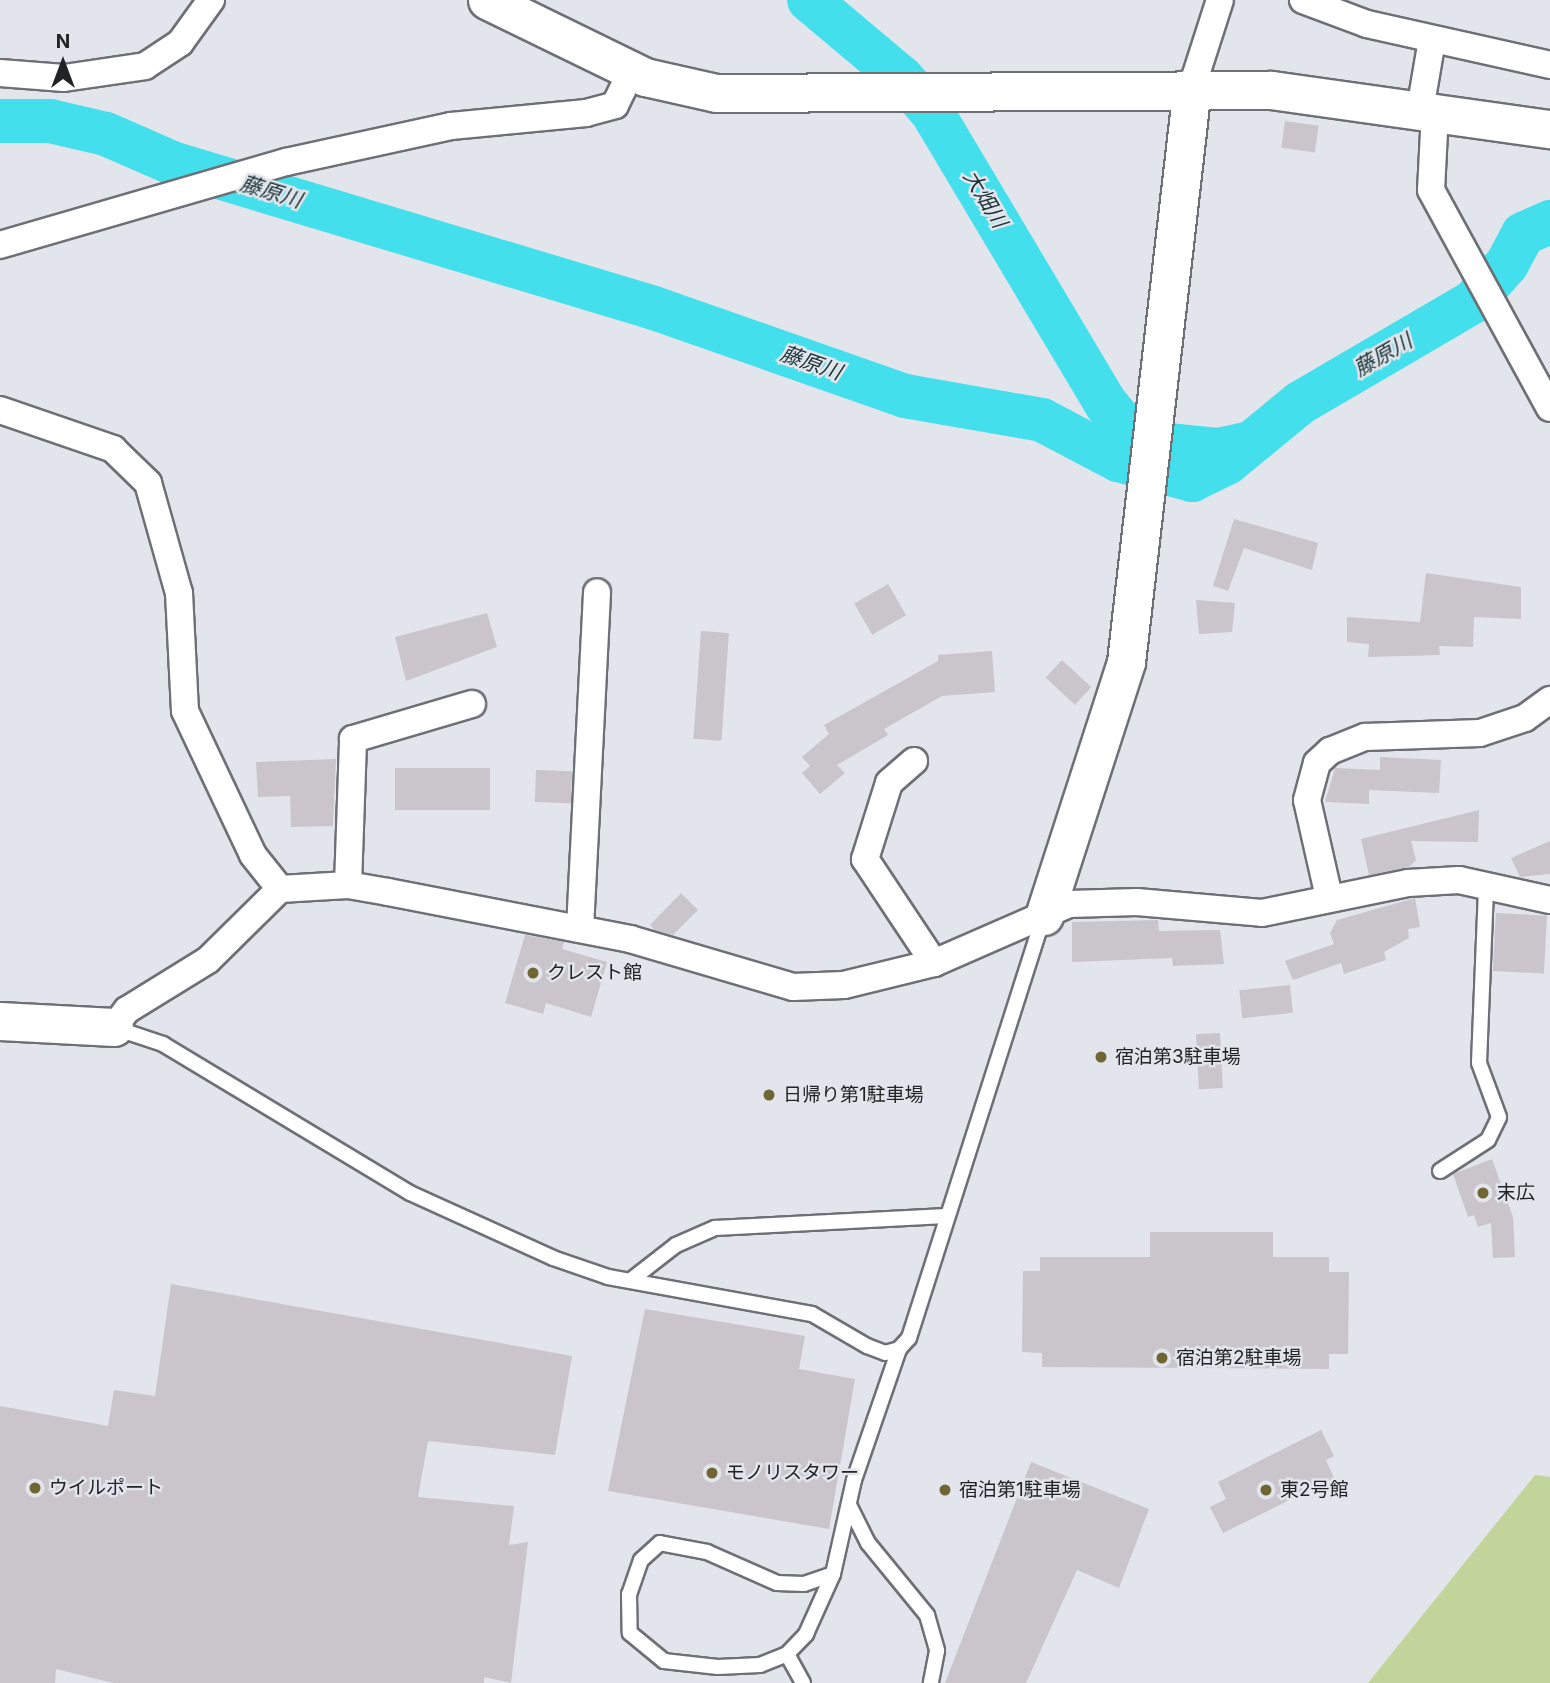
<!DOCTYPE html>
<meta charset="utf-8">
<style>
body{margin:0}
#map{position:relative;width:1550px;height:1683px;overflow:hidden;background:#e2e5eb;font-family:Inter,"Noto Sans JP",sans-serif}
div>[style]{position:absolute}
.green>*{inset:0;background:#c1d59a}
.river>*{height:44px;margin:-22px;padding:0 22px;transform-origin:22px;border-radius:22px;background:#44dfec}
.building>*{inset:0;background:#c9c5cb;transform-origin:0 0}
.roads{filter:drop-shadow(2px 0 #6d7075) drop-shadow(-2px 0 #6d7075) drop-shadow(0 2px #6d7075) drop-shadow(0 -2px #6d7075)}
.lane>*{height:14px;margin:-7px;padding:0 7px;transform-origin:7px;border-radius:7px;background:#fff}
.street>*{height:26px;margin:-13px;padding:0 13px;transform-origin:13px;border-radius:13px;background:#fff}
.secondary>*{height:37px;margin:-18.5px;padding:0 18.5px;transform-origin:18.5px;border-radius:18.5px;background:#fff}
.dots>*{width:19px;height:19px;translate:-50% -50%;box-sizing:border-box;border:4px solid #e2e5eb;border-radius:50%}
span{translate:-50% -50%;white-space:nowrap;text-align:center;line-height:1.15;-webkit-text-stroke:5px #e2e5eb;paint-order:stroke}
.poi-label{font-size:19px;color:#222325}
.left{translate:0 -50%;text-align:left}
.water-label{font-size:21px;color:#193235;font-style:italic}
.north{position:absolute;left:28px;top:28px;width:70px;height:70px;-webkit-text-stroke:5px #e2e5eb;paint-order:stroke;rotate:0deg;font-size:19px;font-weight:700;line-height:28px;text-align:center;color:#222325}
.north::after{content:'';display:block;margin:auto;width:24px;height:32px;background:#222325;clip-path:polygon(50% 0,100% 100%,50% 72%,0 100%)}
</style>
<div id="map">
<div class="green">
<i style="clip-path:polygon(1535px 1475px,1550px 1477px,1550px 1683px,1368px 1683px)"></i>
</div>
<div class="river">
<i style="left:809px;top:0;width:121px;rotate:40deg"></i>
<i style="left:902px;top:78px;width:45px;rotate:48.6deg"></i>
<i style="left:932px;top:112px;width:341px;rotate:59.2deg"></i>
<i style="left:1107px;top:405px;width:48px;rotate:50deg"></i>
<i style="left:1138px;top:442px;width:80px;rotate:5.7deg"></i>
<i style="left:1218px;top:450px;width:29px;rotate:-12deg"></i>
<i style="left:0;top:121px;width:50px"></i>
<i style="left:50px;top:121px;width:57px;rotate:13.1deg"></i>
<i style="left:106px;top:134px;width:72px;rotate:23.7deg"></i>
<i style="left:172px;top:163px;width:503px;rotate:16.74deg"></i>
<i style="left:654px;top:308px;width:266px;rotate:19.3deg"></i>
<i style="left:905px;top:396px;width:139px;rotate:9.9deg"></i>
<i style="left:1042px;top:420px;width:86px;rotate:27.8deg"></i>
<i style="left:1118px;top:460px;width:77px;rotate:15.1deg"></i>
<i style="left:1192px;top:480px;width:39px;rotate:-26deg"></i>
<i style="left:1227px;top:463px;width:94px;rotate:-39.4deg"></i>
<i style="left:1300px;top:403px;width:200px;rotate:-30.3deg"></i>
<i style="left:1473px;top:302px;width:51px;rotate:-48.2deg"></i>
<i style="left:1507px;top:264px;width:34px;rotate:-62deg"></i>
<i style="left:1523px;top:234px;width:30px;rotate:-24deg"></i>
</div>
<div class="building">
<i style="left:1285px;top:121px;width:34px;height:27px;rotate:8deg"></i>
<i style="clip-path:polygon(1234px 519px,1318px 543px,1312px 570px,1244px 548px,1228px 591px,1213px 586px)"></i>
<i style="clip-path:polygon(1426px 573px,1521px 587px,1521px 619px,1474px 617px,1473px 647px,1439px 646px,1440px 655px,1368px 657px,1369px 644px,1347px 642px,1347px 617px,1420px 622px)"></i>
<i style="left:888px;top:584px;width:36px;height:39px;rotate:60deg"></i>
<i style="clip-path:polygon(1196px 600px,1235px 603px,1232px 632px,1199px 634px)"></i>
<i style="clip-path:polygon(487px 613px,497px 647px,406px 681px,395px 637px)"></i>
<i style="left:701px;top:631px;width:28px;height:108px;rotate:4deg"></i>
<i style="clip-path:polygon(992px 651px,995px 692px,942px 696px,884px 729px,888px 735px,837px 765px,845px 773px,820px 794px,802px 773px,810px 766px,802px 757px,829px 734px,824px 725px,938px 661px,938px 655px)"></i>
<i style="left:1062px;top:660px;width:40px;height:24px;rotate:43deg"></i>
<i style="clip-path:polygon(1380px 757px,1441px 760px,1439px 793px,1369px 790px,1369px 804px,1325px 802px,1335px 768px,1380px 770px)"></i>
<i style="clip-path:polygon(336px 759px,333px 826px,291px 827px,290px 796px,258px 797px,256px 762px)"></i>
<i style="left:395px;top:768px;width:95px;height:42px"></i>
<i style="left:536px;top:770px;width:36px;height:32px;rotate:2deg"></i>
<i style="clip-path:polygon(1479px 810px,1478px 842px,1411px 841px,1416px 860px,1409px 867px,1369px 875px,1361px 839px)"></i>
<i style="clip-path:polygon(1550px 841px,1550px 874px,1520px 877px,1511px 858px)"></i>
<i style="clip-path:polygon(681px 893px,698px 910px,673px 935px,655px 930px,650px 925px)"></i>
<i style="clip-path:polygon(1415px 898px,1420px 927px,1408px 929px,1409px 938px,1384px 952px,1386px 960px,1344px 974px,1341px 963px,1293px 980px,1285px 961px,1334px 944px,1330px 933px,1337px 920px)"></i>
<i style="left:1496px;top:913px;width:51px;height:58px;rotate:3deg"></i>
<i style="clip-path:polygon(1158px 920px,1159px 931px,1220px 930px,1224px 964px,1173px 966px,1172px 958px,1072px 962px,1072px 922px)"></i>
<i style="clip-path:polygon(525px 935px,564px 942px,562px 949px,607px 962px,591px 1017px,546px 1003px,543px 1014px,505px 1003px)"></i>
<i style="left:1290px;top:985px;width:28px;height:51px;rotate:84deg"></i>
<i style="left:1220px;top:1033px;width:55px;height:24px;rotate:87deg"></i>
<i style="clip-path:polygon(1492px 1159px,1513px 1217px,1515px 1257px,1493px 1258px,1491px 1223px,1478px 1227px,1474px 1215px,1468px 1217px,1453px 1174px)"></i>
<i style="clip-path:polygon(1150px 1232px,1273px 1232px,1273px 1257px,1329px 1257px,1329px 1272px,1349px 1272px,1348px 1354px,1329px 1354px,1329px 1369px,1042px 1367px,1042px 1353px,1022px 1352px,1023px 1271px,1040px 1271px,1040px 1257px,1150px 1257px)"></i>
<i style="clip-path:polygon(171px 1284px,572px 1356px,555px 1455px,428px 1441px,418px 1497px,514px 1506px,509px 1545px,528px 1542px,511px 1683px,484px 1677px,484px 1683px,113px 1683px,56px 1669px,55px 1683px,0 1683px,0 1406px,108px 1426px,114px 1390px,155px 1396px)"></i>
<i style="clip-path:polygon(645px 1309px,805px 1336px,799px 1369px,855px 1379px,829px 1529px,608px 1491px)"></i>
<i style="clip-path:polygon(1321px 1430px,1334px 1456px,1326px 1460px,1334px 1478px,1223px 1533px,1210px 1507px,1226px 1499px,1218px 1482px)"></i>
<i style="clip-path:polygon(1031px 1462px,1149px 1509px,1119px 1588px,1077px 1570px,1026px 1683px,945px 1683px)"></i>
</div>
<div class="roads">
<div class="lane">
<i style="left:115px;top:1028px;width:51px;rotate:18.4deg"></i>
<i style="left:163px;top:1044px;width:288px;rotate:31.1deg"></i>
<i style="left:410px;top:1193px;width:157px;rotate:24.4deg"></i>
<i style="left:553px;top:1258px;width:58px;rotate:19.1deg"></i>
<i style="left:608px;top:1277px;width:207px;rotate:10.3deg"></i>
<i style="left:812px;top:1314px;width:64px;rotate:30.2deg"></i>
<i style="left:867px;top:1346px;width:19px;rotate:21deg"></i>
<i style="left:885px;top:1353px;width:15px;rotate:-16deg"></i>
<i style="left:1440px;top:1171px;width:57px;rotate:-32.9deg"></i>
<i style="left:1488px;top:1140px;width:25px;rotate:-64deg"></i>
<i style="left:1499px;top:1117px;width:58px;rotate:-110.3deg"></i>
<i style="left:1479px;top:1063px;width:178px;rotate:-87.7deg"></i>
<i style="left:631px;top:1280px;width:57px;rotate:-37.9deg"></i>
<i style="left:676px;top:1245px;width:43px;rotate:-23.6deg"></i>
<i style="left:715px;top:1228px;width:231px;rotate:-3deg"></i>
<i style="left:850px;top:1507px;width:40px;rotate:63.4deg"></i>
<i style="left:868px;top:1543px;width:93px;rotate:50.7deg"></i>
<i style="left:927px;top:1615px;width:37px;rotate:74deg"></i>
<i style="left:937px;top:1651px;width:33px;rotate:101deg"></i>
<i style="left:833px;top:1574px;width:31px;rotate:161deg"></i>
<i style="left:804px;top:1584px;width:27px;rotate:-178deg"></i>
<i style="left:777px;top:1583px;width:77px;rotate:-156.1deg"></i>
<i style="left:707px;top:1552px;width:48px;rotate:-169.2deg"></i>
<i style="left:660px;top:1543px;width:25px;rotate:138deg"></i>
<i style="left:641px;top:1560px;width:36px;rotate:109deg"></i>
<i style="left:629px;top:1594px;width:39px;rotate:89deg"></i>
<i style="left:630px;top:1633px;width:44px;rotate:39.5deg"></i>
<i style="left:664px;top:1661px;width:54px;rotate:6.3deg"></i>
<i style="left:718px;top:1667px;width:42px;rotate:-2.7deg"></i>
<i style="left:760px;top:1665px;width:29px;rotate:-22deg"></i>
<i style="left:787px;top:1654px;width:28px;rotate:-46deg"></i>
<i style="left:806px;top:1634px;width:66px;rotate:-65.8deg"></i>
<i style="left:833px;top:1574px;width:96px;rotate:-77.4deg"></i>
<i style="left:854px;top:1480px;width:139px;rotate:-71deg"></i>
<i style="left:899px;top:1349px;width:15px;rotate:-48deg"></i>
<i style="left:909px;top:1338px;width:443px;rotate:-72.3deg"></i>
<i style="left:787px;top:1654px;width:33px;rotate:61deg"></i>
</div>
<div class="street">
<i style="left:1303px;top:0;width:68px;rotate:20.6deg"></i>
<i style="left:1367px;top:24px;width:188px;rotate:12.6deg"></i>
<i style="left:0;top:73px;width:64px;rotate:4.5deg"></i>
<i style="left:64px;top:78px;width:82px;rotate:-8.4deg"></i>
<i style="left:145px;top:66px;width:42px;rotate:-33.3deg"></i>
<i style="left:180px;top:43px;width:53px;rotate:-54.2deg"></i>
<i style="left:1192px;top:87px;width:91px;rotate:-72.2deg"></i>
<i style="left:1420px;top:110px;width:71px;rotate:-80.3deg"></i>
<i style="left:1435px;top:112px;width:78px;rotate:92.9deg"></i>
<i style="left:1431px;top:190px;width:248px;rotate:61.4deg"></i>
<i style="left:0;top:245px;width:298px;rotate:-16.2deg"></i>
<i style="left:286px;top:162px;width:169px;rotate:-12.3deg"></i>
<i style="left:451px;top:126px;width:136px;rotate:-5.5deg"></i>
<i style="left:586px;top:113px;width:30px;rotate:-15deg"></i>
<i style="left:615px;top:105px;width:39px;rotate:-64deg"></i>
<i style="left:0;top:410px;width:120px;rotate:19deg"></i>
<i style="left:113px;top:449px;width:49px;rotate:44.2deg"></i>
<i style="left:148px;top:483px;width:114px;rotate:74.3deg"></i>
<i style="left:179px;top:593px;width:118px;rotate:87.1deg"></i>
<i style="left:185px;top:711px;width:159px;rotate:64.7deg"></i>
<i style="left:253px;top:855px;width:43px;rotate:51.5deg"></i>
<i style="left:914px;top:761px;width:33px;rotate:139deg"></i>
<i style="left:889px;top:783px;width:80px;rotate:107.5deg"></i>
<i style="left:865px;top:859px;width:125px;rotate:56.4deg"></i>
<i style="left:348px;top:885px;width:146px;rotate:-88deg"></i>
<i style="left:353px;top:739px;width:124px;rotate:-16.4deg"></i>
<i style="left:1329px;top:897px;width:99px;rotate:-102.8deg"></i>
<i style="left:1307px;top:800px;width:38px;rotate:-75deg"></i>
<i style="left:1317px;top:763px;width:18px;rotate:-43deg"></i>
<i style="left:1330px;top:751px;width:38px;rotate:-22deg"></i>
<i style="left:1365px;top:737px;width:115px;rotate:-2deg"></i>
<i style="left:1480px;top:733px;width:47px;rotate:-18.4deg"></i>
<i style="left:1525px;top:718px;width:31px;rotate:-36deg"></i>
<i style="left:580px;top:929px;width:337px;rotate:-87.1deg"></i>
<i style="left:114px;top:1027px;width:21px;rotate:-53deg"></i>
<i style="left:127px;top:1010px;width:95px;rotate:-31.7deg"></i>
<i style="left:208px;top:960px;width:101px;rotate:-44.6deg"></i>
<i style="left:280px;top:889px;width:68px;rotate:-3.4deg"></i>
<i style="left:348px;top:885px;width:41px;rotate:9.9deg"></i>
<i style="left:388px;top:892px;width:247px;rotate:11deg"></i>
<i style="left:630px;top:939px;width:170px;rotate:16.4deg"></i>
<i style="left:793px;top:987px;width:51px;rotate:-2.2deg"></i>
<i style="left:844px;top:985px;width:93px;rotate:-13.7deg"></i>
<i style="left:934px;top:963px;width:147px;rotate:-23.6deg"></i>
<i style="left:1069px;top:904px;width:68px;rotate:-1.7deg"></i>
<i style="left:1137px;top:902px;width:125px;rotate:5deg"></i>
<i style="left:1262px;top:913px;width:149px;rotate:-11.6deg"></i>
<i style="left:1408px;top:883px;width:51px;rotate:-3.4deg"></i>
<i style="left:1459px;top:880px;width:93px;rotate:12.4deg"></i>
</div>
<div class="secondary">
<i style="left:487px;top:0;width:176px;rotate:26deg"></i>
<i style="left:645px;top:77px;width:73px;rotate:12.7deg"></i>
<i style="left:716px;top:93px;width:555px;rotate:-0.31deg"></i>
<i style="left:1271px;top:90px;width:282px;rotate:8deg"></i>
<i style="left:1044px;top:916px;width:267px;rotate:-72.1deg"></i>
<i style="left:1126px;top:662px;width:579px;rotate:-83.45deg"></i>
<i style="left:0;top:1021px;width:114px;rotate:3deg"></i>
</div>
</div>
<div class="dots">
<i style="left:533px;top:973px;background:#6f6633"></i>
<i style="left:1101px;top:1057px;background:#6f6633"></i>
<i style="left:769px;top:1095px;background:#6f6633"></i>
<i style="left:1483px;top:1193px;background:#6f6633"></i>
<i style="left:1162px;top:1358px;background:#6f6633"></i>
<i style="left:712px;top:1473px;background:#6f6633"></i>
<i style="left:35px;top:1488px;background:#6f6633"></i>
<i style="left:945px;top:1490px;background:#6f6633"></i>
<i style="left:1266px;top:1490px;background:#6f6633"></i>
</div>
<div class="poi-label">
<span class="left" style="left:547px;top:973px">クレスト館</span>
<span class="left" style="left:1115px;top:1057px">宿泊第3駐車場</span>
<span class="left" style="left:783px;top:1095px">日帰り第1駐車場</span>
<span class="left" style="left:1497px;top:1193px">末広</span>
<span class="left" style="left:1176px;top:1358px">宿泊第2駐車場</span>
<span class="left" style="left:726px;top:1473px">モノリスタワー</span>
<span class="left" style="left:49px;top:1488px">ウイルポート</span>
<span class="left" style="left:959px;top:1490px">宿泊第1駐車場</span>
<span class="left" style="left:1280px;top:1490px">東2号館</span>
</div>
<div class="water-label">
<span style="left:271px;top:192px;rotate:17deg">藤原川</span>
<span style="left:985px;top:199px;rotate:59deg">大畑川</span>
<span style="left:1383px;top:355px;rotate:-30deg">藤原川</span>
<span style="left:811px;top:363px;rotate:19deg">藤原川</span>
</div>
<div class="north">N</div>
</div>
